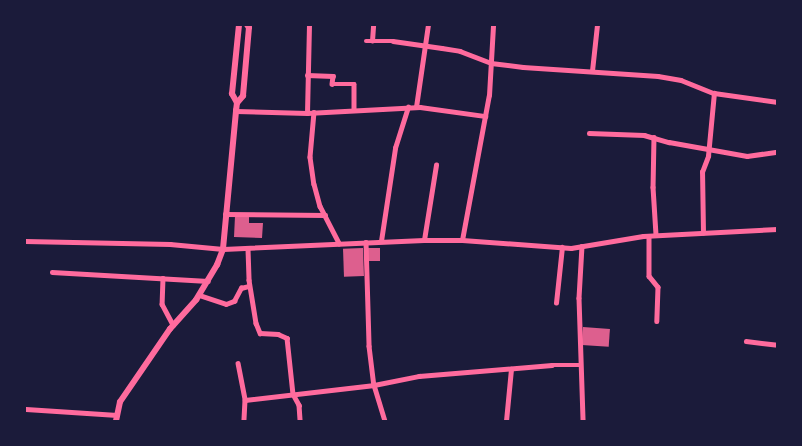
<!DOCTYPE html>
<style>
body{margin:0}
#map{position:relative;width:802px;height:446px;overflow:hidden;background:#1b1b3a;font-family:"Space Grotesk",sans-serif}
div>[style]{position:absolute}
.building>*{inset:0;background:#dd5f8e;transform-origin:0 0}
.minor>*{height:4.5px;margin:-2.25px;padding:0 2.25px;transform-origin:2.25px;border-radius:2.25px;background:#ff6b9d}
.tertiary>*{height:5px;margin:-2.5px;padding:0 2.5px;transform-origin:2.5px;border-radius:2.5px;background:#ff6b9d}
.secondary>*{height:5.5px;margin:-2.75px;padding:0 2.75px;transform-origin:2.75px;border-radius:2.75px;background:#ff6b9d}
span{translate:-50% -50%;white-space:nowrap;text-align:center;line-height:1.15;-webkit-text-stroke:4.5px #1b1b3a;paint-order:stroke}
.frame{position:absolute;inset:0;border:26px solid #1b1b3a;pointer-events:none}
</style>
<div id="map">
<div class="building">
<i style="clip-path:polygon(235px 216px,249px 216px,249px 223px,263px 223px,262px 238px,234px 237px)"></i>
<i style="left:363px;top:248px;width:28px;height:20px;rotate:88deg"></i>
<i style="left:380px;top:248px;width:13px;height:12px;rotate:90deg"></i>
<i style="left:583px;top:327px;width:27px;height:18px;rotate:4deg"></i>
</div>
<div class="minor">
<i style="left:366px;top:41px;width:27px"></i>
<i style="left:393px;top:41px;width:49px;rotate:8.1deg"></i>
<i style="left:442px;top:48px;width:18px;rotate:9deg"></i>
<i style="left:460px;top:51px;width:33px;rotate:21deg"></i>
<i style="left:491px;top:63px;width:32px;rotate:7deg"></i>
<i style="left:523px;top:67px;width:135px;rotate:3.8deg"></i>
<i style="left:658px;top:76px;width:23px;rotate:10deg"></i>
<i style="left:681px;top:80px;width:35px;rotate:22deg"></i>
<i style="left:714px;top:93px;width:64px;rotate:8.1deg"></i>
<i style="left:372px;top:41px;width:16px;rotate:-86deg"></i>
<i style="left:592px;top:71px;width:46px;rotate:-83.8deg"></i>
<i style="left:307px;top:75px;width:26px;rotate:2deg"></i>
<i style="left:333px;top:76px;width:8px;rotate:97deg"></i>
<i style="left:332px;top:84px;width:22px"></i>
<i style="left:354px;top:84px;width:25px;rotate:90deg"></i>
<i style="left:416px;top:107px;width:83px;rotate:-81.7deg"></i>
<i style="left:236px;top:111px;width:71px;rotate:1.6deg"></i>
<i style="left:307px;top:113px;width:113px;rotate:-3deg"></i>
<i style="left:420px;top:107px;width:66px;rotate:7.9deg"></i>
<i style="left:314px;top:112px;width:45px;rotate:95.1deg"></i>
<i style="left:310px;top:157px;width:27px;rotate:82deg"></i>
<i style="left:314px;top:184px;width:23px;rotate:75deg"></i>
<i style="left:320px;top:206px;width:42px;rotate:62.8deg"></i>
<i style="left:307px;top:113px;width:88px;rotate:-88.7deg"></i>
<i style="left:589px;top:133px;width:55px;rotate:2.1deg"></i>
<i style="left:644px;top:135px;width:26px;rotate:16deg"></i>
<i style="left:669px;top:142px;width:79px;rotate:10.2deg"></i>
<i style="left:747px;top:156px;width:30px;rotate:-8deg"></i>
<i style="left:654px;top:137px;width:50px;rotate:91.1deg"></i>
<i style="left:653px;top:187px;width:48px;rotate:86.4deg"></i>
<i style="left:225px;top:214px;width:100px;rotate:0.6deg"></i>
<i style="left:703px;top:233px;width:61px;rotate:-90.9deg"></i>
<i style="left:702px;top:172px;width:17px;rotate:-69deg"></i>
<i style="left:708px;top:156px;width:63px;rotate:-84.6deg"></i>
<i style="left:649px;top:236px;width:40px;rotate:90deg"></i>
<i style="left:649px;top:276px;width:14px;rotate:51deg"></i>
<i style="left:658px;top:287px;width:34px;rotate:92deg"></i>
<i style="left:424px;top:240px;width:76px;rotate:-80.9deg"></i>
<i style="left:25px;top:241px;width:145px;rotate:1.2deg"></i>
<i style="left:170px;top:244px;width:53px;rotate:5.4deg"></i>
<i style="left:381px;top:241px;width:94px;rotate:-81.4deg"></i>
<i style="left:395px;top:148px;width:43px;rotate:-72.4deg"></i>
<i style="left:366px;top:242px;width:104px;rotate:88.3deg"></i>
<i style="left:369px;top:346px;width:39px;rotate:83deg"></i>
<i style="left:374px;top:385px;width:38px;rotate:73deg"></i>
<i style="left:582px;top:246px;width:52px;rotate:93.3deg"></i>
<i style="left:579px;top:298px;width:123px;rotate:88.1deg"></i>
<i style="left:248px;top:249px;width:31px;rotate:88deg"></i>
<i style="left:249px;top:280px;width:44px;rotate:80.8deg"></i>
<i style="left:256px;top:323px;width:11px;rotate:68deg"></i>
<i style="left:260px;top:333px;width:18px;rotate:3deg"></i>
<i style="left:278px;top:334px;width:10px;rotate:24deg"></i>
<i style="left:287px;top:338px;width:56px;rotate:83.9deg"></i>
<i style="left:293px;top:394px;width:13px;rotate:61deg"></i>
<i style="left:299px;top:405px;width:16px;rotate:86deg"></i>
<i style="left:52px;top:272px;width:156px;rotate:3.3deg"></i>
<i style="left:163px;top:278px;width:26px;rotate:92deg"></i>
<i style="left:162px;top:304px;width:24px;rotate:62deg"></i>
<i style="left:199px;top:295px;width:28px;rotate:18deg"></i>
<i style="left:226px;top:304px;width:9px;rotate:-21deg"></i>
<i style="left:234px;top:301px;width:15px;rotate:-62deg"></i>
<i style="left:241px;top:288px;width:8px;rotate:-14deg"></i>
<i style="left:556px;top:303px;width:56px;rotate:-83.9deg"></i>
<i style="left:746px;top:341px;width:31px;rotate:7deg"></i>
<i style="left:238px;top:363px;width:38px;rotate:79deg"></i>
<i style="left:245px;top:400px;width:21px;rotate:93deg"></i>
<i style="left:245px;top:400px;width:130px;rotate:-6.6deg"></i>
<i style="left:374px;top:385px;width:46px;rotate:-11.3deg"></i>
<i style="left:419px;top:376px;width:133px;rotate:-4.7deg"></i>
<i style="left:552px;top:365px;width:29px"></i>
<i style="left:26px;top:409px;width:91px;rotate:3.8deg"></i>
<i style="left:506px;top:421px;width:52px;rotate:-84.5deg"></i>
</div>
<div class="tertiary">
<i style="left:462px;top:240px;width:147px;rotate:-79.5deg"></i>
<i style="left:489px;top:95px;width:70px;rotate:-86.7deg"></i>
<i style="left:223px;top:249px;width:201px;rotate:-2.6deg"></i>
<i style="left:424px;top:240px;width:38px"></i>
<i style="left:462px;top:240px;width:109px;rotate:4.2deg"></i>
<i style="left:571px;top:248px;width:73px;rotate:-9.5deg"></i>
<i style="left:643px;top:236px;width:134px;rotate:-3deg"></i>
</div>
<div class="secondary">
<i style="left:237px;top:103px;width:9px;rotate:-49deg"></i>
<i style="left:243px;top:96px;width:68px;rotate:-85deg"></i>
<i style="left:249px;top:28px;width:4px;rotate:-124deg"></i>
<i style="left:116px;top:421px;width:19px;rotate:-78deg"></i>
<i style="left:120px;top:402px;width:88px;rotate:-55.6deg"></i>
<i style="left:170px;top:329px;width:39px;rotate:-48deg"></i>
<i style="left:196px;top:300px;width:41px;rotate:-59deg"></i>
<i style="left:217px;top:265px;width:17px;rotate:-69deg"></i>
<i style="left:223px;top:249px;width:139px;rotate:-84.6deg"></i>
<i style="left:236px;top:111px;width:8px;rotate:-83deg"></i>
<i style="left:237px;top:103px;width:10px;rotate:-119deg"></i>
<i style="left:232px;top:94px;width:69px;rotate:-84.2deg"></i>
</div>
<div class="frame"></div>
</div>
